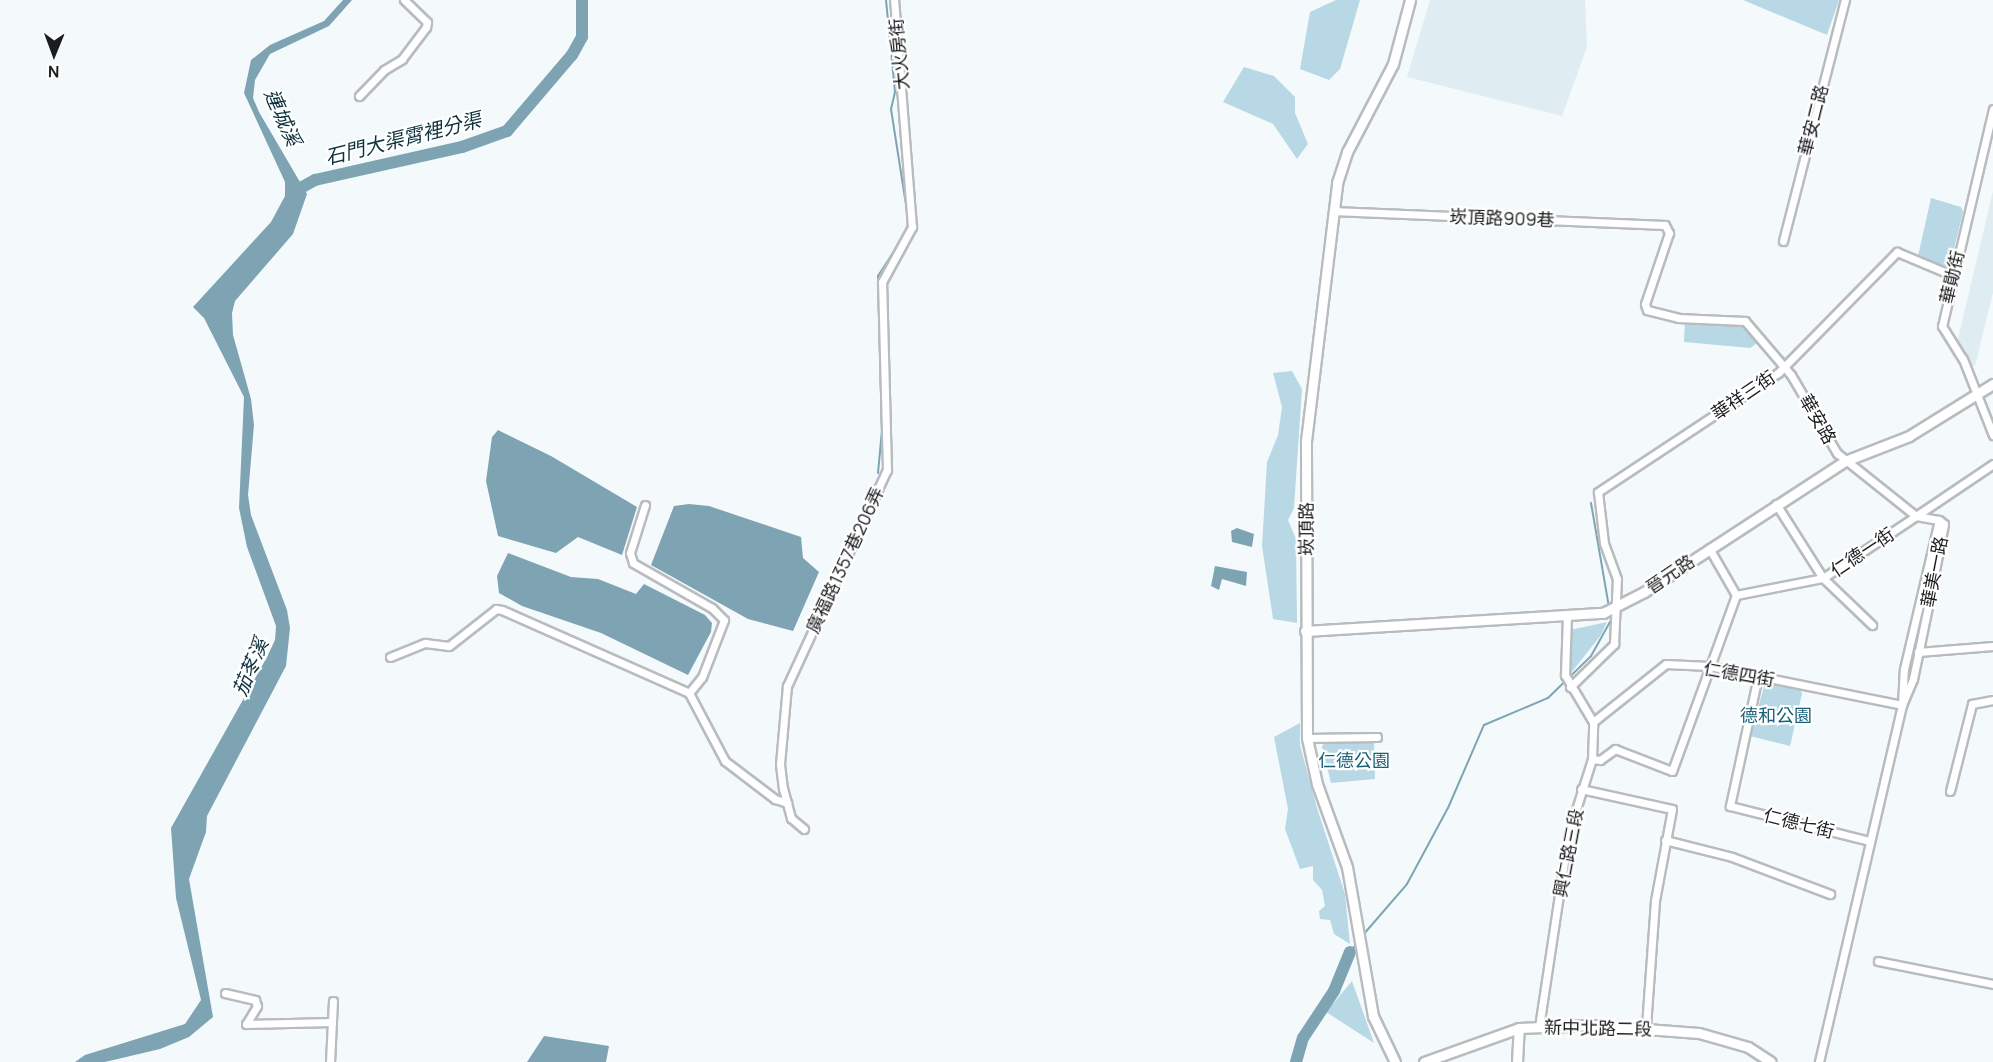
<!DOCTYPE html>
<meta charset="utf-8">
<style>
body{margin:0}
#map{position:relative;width:1993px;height:1062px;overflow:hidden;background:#f4fafc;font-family:Manrope,"Noto Sans TC",sans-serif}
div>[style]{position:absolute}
.built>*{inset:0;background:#dfedf2}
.green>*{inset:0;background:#b7d8e4}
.water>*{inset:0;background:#7ea4b3}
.stream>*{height:2px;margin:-1px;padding:0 1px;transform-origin:1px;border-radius:1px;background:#7ea4b3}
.river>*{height:12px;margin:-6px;padding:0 6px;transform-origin:6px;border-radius:6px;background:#7ea4b3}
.roads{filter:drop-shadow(2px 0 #b8bcbe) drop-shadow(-2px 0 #b8bcbe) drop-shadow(0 2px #b8bcbe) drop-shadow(0 -2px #b8bcbe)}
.street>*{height:7px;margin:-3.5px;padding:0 3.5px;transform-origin:3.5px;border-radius:3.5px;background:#fff}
.secondary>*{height:9px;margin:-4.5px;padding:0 4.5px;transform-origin:4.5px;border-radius:4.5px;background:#fff}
span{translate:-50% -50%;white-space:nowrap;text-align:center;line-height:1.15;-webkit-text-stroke:4.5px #fff;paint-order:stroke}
.street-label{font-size:18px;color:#1b1c1d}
.park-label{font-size:18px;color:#176077}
.water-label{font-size:20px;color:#0d323e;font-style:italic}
.north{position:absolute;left:24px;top:24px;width:60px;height:60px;-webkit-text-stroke:4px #fff;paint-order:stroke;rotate:181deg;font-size:16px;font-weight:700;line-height:24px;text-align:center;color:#1b1c1d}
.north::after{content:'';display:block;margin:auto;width:21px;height:27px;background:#1b1c1d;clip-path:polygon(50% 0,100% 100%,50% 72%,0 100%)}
</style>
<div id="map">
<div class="built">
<i style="clip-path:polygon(1430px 0,1585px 0,1587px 47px,1562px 116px,1407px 77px)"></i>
<i style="clip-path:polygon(1993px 191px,1993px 293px,1975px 366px,1965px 363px,1956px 347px)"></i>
</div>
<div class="green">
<i style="clip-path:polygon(1336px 0,1360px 0,1340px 69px,1329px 80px,1300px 69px,1310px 12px)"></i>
<i style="clip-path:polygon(1743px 0,1839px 0,1827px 35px)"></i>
<i style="clip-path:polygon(1244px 67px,1274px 76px,1295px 97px,1295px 113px,1308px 144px,1297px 159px,1273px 124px,1223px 102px)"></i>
<i style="clip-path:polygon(1931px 198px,1961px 207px,1963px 212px,1950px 265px,1945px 266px,1918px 256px)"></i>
<i style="clip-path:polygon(1685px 319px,1741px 323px,1748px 327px,1756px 344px,1750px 348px,1684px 342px)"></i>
<i style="clip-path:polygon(1292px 371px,1302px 389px,1294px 508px,1288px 520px,1296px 539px,1297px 623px,1273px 619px,1262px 546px,1267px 462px,1278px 435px,1282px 407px,1273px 373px)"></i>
<i style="clip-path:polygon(1607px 622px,1601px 635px,1571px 673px,1570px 630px)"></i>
<i style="clip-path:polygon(1765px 683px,1801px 690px,1802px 694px,1790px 746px,1750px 736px)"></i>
<i style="clip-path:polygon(1300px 723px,1300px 745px,1317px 808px,1345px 894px,1350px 944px,1334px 934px,1330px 920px,1320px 919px,1319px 911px,1325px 906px,1322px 890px,1313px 880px,1313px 866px,1300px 869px,1285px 829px,1288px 809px,1274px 737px)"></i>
<i style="clip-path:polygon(1374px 740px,1375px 779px,1331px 783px,1322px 747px,1325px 741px)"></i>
<i style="clip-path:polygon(1352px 981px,1374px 1043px,1326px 1012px)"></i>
</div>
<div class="water">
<i style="clip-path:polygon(343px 0,352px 0,329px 26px,270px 54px,255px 80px,253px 98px,259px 112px,307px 194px,293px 234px,235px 301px,232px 313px,233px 335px,251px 399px,254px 425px,248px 495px,251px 515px,287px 610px,290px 628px,286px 666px,207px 816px,206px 832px,189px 879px,213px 1017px,189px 1037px,160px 1049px,105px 1062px,75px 1062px,85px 1055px,185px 1024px,201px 1000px,176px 898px,171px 828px,267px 657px,275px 640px,276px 626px,247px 547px,239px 508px,244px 397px,204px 318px,193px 307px,271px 222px,285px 196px,285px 182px,244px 93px,251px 60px,270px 45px,324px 21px)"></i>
<i style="clip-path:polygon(498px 430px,551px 456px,637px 507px,622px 555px,578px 537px,556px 553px,498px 536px,486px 481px,492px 437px)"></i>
<i style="clip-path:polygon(689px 504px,709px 506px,801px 537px,803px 558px,819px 572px,793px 631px,748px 619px,651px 565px,674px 506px)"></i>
<i style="clip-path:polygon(1237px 528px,1254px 534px,1252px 547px,1232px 542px,1231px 531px)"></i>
<i style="clip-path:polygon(508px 553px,571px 577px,598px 579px,636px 594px,644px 584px,705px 615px,712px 623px,711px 632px,688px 675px,601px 633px,522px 606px,499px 593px,497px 576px)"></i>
<i style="clip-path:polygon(1215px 566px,1247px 572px,1246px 586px,1222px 579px,1219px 590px,1211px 586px)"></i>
<i style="clip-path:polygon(544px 1036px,609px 1046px,606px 1062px,527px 1062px)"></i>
</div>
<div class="stream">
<i style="left:886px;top:0;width:92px;rotate:84.4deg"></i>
<i style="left:895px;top:92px;width:17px;rotate:103deg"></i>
<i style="left:891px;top:109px;width:109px;rotate:81.1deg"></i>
<i style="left:878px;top:473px;width:43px;rotate:-84.7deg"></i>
<i style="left:882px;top:430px;width:154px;rotate:-91.5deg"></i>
<i style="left:878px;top:276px;width:44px;rotate:-57deg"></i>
<i style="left:1591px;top:503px;width:106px;rotate:80.2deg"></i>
<i style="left:1363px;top:935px;width:67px;rotate:-49.2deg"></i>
<i style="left:1407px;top:884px;width:86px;rotate:-61.7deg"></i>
<i style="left:1448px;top:808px;width:90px;rotate:-66.6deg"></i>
<i style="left:1484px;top:725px;width:69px;rotate:-22.9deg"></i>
<i style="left:1548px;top:698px;width:60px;rotate:-44.3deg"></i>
<i style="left:1591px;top:656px;width:41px;rotate:-60.9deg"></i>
<i style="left:1611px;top:620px;width:8px;rotate:-97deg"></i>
<i style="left:1350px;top:952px;width:13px;rotate:-51deg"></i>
</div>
<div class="river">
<i style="left:297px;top:190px;width:21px;rotate:-29deg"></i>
<i style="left:315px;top:180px;width:151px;rotate:-12.7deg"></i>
<i style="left:462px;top:147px;width:48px;rotate:-19.6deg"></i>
<i style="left:507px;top:131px;width:100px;rotate:-49.5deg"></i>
<i style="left:572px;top:55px;width:21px;rotate:-61deg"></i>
<i style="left:582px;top:37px;width:37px;rotate:-90deg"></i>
<i style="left:1296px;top:1062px;width:25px;rotate:-74deg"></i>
<i style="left:1303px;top:1038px;width:56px;rotate:-56.6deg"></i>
<i style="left:1334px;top:991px;width:42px;rotate:-67.7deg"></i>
</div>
<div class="roads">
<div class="street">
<i style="left:359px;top:96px;width:36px;rotate:-46deg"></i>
<i style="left:384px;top:70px;width:21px;rotate:-31deg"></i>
<i style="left:402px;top:59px;width:40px;rotate:-53deg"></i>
<i style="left:426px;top:27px;width:5px;rotate:-79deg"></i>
<i style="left:427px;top:22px;width:32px;rotate:-136deg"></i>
<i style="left:1993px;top:109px;width:223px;rotate:103.2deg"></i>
<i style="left:1942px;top:326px;width:39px;rotate:58deg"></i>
<i style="left:1963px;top:359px;width:82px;rotate:68.5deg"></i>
<i style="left:1333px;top:211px;width:332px;rotate:2.4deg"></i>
<i style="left:1665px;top:225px;width:9px;rotate:63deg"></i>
<i style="left:1669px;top:233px;width:75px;rotate:108.7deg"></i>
<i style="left:1645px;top:304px;width:6px;rotate:72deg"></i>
<i style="left:1647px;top:310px;width:32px;rotate:14deg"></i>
<i style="left:1678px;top:318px;width:67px;rotate:2.6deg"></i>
<i style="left:1745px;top:321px;width:71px;rotate:49.6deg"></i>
<i style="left:1791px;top:375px;width:91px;rotate:59.5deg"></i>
<i style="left:1837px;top:453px;width:101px;rotate:38.6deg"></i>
<i style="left:1916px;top:516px;width:93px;rotate:-34deg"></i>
<i style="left:1783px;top:241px;width:249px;rotate:-75.6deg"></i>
<i style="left:1776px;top:504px;width:88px;rotate:57.6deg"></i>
<i style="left:1823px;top:578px;width:68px;rotate:43.8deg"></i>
<i style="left:645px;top:505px;width:50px;rotate:107.4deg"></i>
<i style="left:630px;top:553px;width:10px;rotate:73deg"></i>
<i style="left:633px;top:563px;width:91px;rotate:29.7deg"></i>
<i style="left:712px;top:608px;width:17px;rotate:45deg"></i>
<i style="left:724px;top:620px;width:61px;rotate:111.1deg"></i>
<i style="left:702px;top:677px;width:21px;rotate:129deg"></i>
<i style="left:1939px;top:520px;width:6px;rotate:39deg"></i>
<i style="left:1944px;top:524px;width:74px;rotate:100.9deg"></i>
<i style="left:1930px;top:597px;width:84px;rotate:101.7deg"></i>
<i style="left:1913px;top:679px;width:28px;rotate:113deg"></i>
<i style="left:1902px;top:705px;width:36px;rotate:-87deg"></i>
<i style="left:1904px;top:669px;width:153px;rotate:-76.8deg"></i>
<i style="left:1736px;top:595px;width:89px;rotate:-11.1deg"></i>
<i style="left:1823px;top:578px;width:112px;rotate:-33.7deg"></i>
<i style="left:1916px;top:516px;width:23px;rotate:10deg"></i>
<i style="left:1918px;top:652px;width:75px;rotate:-4.6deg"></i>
<i style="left:390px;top:657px;width:38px;rotate:-22deg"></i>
<i style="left:425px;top:643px;width:24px;rotate:7deg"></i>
<i style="left:449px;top:646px;width:60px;rotate:-38.2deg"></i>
<i style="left:496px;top:609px;width:6px;rotate:9deg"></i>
<i style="left:502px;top:610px;width:205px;rotate:23.9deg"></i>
<i style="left:689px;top:693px;width:77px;rotate:62.1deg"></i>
<i style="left:725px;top:761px;width:63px;rotate:37.2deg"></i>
<i style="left:775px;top:799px;width:13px;rotate:18deg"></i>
<i style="left:1758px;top:676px;width:133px;rotate:102.2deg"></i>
<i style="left:1730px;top:806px;width:143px;rotate:14.1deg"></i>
<i style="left:1570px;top:687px;width:62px;rotate:-44.3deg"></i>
<i style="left:1614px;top:644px;width:65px;rotate:-87.4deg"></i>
<i style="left:1617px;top:579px;width:38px;rotate:-110deg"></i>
<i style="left:1604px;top:543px;width:51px;rotate:-96.7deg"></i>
<i style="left:1598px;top:492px;width:216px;rotate:-33.5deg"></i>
<i style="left:1778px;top:373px;width:170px;rotate:-45.5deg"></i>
<i style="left:1897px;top:252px;width:60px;rotate:22.7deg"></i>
<i style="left:1593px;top:722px;width:93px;rotate:-38.5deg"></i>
<i style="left:1666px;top:664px;width:43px;rotate:2.7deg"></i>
<i style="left:1709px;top:666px;width:197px;rotate:11.4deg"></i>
<i style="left:1902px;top:705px;width:367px;rotate:103.1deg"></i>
<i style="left:1307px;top:738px;width:70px;rotate:-0.8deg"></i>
<i style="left:1592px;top:759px;width:8px;rotate:7deg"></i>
<i style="left:1600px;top:760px;width:19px;rotate:-36deg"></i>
<i style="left:1615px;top:749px;width:61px;rotate:21.1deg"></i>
<i style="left:1672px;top:771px;width:187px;rotate:-70deg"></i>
<i style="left:1736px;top:595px;width:54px;rotate:-119.9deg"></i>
<i style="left:1581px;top:789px;width:93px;rotate:12.4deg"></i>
<i style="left:1672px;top:809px;width:94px;rotate:100.5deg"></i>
<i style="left:1655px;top:901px;width:127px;rotate:94.1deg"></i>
<i style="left:1950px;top:791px;width:90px;rotate:-75.8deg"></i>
<i style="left:1972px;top:704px;width:21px;rotate:-11deg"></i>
<i style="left:804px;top:829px;width:17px;rotate:-140deg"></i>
<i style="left:791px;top:818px;width:30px;rotate:-105deg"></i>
<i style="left:783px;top:789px;width:25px;rotate:-97deg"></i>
<i style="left:780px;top:764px;width:78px;rotate:-84.9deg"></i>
<i style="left:787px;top:686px;width:238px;rotate:-65.2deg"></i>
<i style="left:887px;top:470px;width:188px;rotate:-91.5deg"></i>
<i style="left:882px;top:282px;width:63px;rotate:-61.4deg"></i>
<i style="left:912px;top:227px;width:228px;rotate:-94.5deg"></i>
<i style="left:1665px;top:840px;width:69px;rotate:14.2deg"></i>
<i style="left:1732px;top:857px;width:105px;rotate:20.7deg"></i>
<i style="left:1878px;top:961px;width:117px;rotate:11.3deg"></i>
<i style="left:225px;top:993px;width:31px;rotate:13deg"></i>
<i style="left:255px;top:1000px;width:6px;rotate:72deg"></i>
<i style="left:257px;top:1006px;width:21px;rotate:121deg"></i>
<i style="left:246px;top:1024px;width:86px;rotate:-1.3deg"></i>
<i style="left:1539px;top:1027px;width:194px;rotate:-81.4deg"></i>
<i style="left:1568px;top:835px;width:80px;rotate:-72.5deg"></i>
<i style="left:1592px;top:759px;width:37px;rotate:-88deg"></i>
<i style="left:1593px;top:722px;width:55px;rotate:-120.8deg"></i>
<i style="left:1565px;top:675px;width:59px;rotate:-88.1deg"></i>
<i style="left:330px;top:1062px;width:61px;rotate:-87.2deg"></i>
</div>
<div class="secondary">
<i style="left:1305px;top:631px;width:299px;rotate:-3.5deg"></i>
<i style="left:1603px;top:613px;width:46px;rotate:-27.1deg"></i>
<i style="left:1644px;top:592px;width:240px;rotate:-33.1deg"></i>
<i style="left:1845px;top:461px;width:69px;rotate:-21.3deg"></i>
<i style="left:1909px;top:436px;width:99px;rotate:-31.8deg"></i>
<i style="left:1395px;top:1062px;width:51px;rotate:-115.6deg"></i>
<i style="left:1373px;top:1016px;width:151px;rotate:-99.9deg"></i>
<i style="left:1347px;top:867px;width:88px;rotate:-109.9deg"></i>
<i style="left:1317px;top:784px;width:47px;rotate:-102.3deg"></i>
<i style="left:1307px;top:738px;width:297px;rotate:-90.2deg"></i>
<i style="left:1306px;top:441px;width:260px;rotate:-83.1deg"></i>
<i style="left:1337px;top:183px;width:33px;rotate:-72deg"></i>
<i style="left:1347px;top:152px;width:99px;rotate:-62.4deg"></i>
<i style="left:1393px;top:64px;width:66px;rotate:-75.1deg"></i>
<i style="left:1424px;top:1062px;width:101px;rotate:-19.7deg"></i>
<i style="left:1519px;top:1028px;width:74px;rotate:-2.3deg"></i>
<i style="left:1593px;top:1025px;width:106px;rotate:4.3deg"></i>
<i style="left:1699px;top:1033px;width:51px;rotate:15.9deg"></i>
<i style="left:1748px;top:1047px;width:27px;rotate:33deg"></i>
<i style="left:1517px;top:1062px;width:34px;rotate:-87deg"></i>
</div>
</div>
<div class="street-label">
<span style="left:899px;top:54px;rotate:-95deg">大火房街</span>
<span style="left:1813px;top:120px;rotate:-76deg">華安二路</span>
<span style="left:1502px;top:218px;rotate:2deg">崁頂路909巷</span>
<span style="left:1952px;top:277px;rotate:-77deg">華勛街</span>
<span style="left:1743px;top:395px;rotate:-34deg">華祥三街</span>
<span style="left:1818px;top:419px;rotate:60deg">華安路</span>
<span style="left:1306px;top:529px;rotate:-90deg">崁頂路</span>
<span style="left:1862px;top:552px;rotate:-34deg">仁德一街</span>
<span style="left:845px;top:560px;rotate:-65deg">廣福路1357巷206弄</span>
<span style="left:1934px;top:572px;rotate:-79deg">華美一路</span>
<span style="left:1670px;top:574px;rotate:-34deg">晉元路</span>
<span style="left:1739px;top:674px;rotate:10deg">仁德四街</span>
<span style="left:1799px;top:823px;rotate:14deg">仁德七街</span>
<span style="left:1568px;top:853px;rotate:-79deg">興仁路三段</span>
<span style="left:1598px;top:1028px;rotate:1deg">新中北路二段</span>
</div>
<div class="park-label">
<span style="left:1776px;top:715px">德和公園</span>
<span style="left:1354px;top:760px">仁德公園</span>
</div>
<div class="water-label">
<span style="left:283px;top:117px;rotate:66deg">連城溪</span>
<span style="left:403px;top:138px;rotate:-14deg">石門大渠霄裡分渠</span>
<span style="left:250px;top:667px;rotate:-67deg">茄苳溪</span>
</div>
<div class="north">N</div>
</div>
